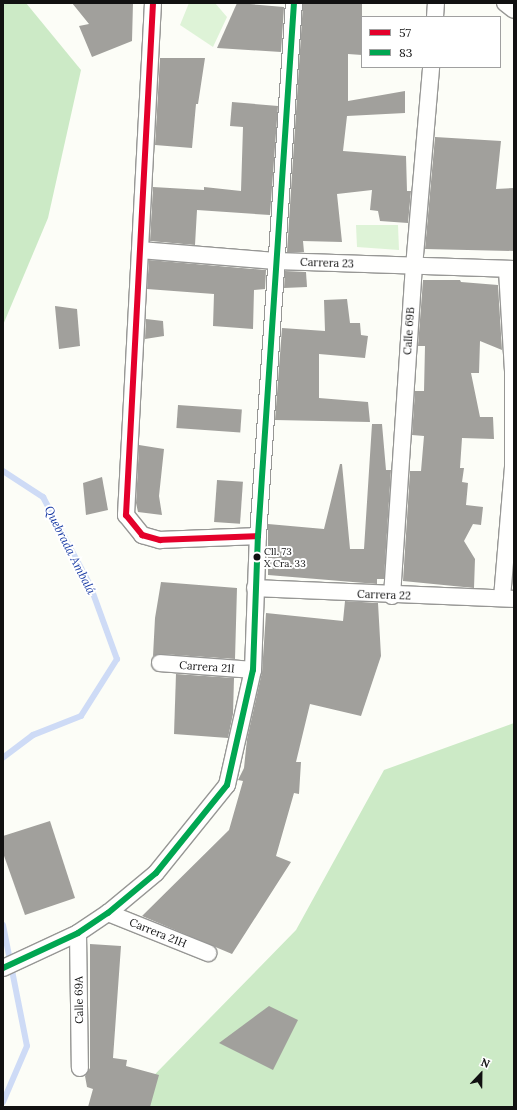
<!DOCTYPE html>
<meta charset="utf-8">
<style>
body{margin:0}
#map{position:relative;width:517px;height:1110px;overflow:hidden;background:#fcfdf7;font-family:Lora,serif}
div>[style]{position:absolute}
.green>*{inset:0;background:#def3d7}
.forest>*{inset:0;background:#cceac6}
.stream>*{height:6px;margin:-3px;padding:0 3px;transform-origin:3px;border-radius:3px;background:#cedbf6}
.building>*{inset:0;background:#a1a09c;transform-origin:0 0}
.roads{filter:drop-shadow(1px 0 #979795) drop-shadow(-1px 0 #979795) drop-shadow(0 1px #979795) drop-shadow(0 -1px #979795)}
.street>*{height:16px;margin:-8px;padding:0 8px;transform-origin:8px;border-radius:8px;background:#fffffe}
.bus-1>*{height:6px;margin:-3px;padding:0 3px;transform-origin:3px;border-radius:3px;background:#e4002b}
.bus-2>*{height:6px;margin:-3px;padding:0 3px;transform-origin:3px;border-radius:3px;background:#00a651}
.dots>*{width:11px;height:11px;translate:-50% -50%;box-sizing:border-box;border:2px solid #fff;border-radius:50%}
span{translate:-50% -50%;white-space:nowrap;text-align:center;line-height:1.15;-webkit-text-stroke:4px #fff;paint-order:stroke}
.bus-label{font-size:10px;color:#111}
.left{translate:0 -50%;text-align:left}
.street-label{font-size:11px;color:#111}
.water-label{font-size:12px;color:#193ba4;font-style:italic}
.frame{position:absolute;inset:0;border:4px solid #111;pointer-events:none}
.legend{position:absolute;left:361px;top:16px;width:140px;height:52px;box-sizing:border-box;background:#fff;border:1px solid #a0a0a0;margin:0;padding:5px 7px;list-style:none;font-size:12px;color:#111}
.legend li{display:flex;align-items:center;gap:8px;height:20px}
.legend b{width:20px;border:1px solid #a0a0a0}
.north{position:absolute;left:461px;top:1054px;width:40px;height:40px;-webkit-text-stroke:3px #fff;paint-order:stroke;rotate:22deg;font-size:11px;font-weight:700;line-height:16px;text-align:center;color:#111}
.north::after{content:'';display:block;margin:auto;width:14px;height:18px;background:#111;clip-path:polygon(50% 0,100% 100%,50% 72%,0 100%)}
</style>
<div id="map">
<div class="green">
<i style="clip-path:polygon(189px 3px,215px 3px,227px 17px,213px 47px,180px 25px)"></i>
<i style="clip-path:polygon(356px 225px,398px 225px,399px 250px,357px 247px)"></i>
</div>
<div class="forest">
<i style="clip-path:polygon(3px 3px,26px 3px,81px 70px,48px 218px,3px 325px)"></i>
<i style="clip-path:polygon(514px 723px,514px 1107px,123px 1107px,296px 930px,384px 770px)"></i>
</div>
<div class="stream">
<i style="left:3px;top:471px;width:48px;rotate:33deg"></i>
<i style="left:43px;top:497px;width:100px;rotate:61.9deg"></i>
<i style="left:90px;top:585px;width:79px;rotate:70deg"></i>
<i style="left:117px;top:659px;width:67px;rotate:122.3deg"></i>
<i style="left:81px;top:716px;width:52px;rotate:158.4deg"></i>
<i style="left:33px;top:735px;width:38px;rotate:143deg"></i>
<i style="left:3px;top:925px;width:123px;rotate:78.8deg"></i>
<i style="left:27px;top:1046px;width:61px;rotate:113.2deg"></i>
</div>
<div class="building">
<i style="clip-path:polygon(72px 3px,133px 3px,132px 41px,92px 57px,79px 26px,89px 24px)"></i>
<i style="clip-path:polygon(237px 3px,284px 7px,281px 52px,217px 48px)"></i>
<i style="clip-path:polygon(303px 3px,362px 4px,362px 55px,348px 54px,348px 101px,405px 91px,405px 113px,347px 116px,343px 151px,406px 156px,407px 191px,411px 191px,408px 223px,380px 221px,378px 211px,370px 210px,372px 190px,337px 194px,342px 242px,303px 241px,304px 252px,287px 252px)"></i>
<i style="clip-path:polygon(160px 58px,205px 58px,198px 104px,196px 104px,192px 148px,155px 145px)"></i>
<i style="clip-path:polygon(232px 102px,278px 106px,270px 215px,197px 210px,195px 245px,150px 241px,153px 187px,204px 190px,204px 187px,241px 191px,243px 127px,230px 126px)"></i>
<i style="clip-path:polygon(435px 137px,501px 141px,496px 189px,514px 188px,514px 251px,425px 249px)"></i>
<i style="clip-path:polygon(149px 260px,266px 270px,265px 289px,254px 290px,253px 329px,213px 326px,214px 294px,147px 289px)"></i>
<i style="clip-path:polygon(285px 271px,306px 272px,307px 287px,284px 288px)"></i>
<i style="clip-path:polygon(423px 280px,460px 280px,461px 282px,498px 285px,502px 350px,480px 341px,479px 373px,471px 373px,480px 417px,493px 417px,494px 439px,462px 438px,460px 468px,464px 468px,462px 482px,468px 483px,466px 505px,483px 507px,481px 525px,473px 524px,464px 541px,475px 559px,474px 588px,403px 581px,410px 471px,421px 471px,424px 436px,412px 435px,415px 391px,424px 391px,425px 346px,418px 346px)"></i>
<i style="clip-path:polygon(347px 299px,350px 323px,360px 323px,361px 335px,368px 336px,365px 358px,319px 354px,319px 398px,368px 402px,370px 422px,275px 420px,282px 328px,325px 331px,324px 300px)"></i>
<i style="clip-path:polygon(55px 306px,77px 309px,80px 346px,59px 349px)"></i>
<i style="clip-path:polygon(146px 319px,163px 321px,164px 336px,145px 339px)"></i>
<i style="left:178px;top:405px;width:64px;height:23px;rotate:4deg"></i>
<i style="clip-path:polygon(372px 424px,382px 424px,386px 470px,391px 470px,384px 579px,377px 579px,377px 584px,268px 575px,268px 524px,324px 529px,340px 464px,342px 464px,350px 549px,364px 549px)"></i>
<i style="clip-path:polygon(139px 445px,164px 449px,159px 496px,162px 515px,138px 512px,136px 503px)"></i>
<i style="clip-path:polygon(102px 477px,108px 510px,86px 515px,83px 483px)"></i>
<i style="left:217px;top:480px;width:26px;height:42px;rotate:4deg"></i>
<i style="clip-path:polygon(161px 582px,237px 588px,235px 659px,161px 654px,153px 656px,155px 618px)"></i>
<i style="clip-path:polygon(345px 601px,378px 603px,381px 656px,361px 716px,310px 704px,296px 762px,301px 762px,299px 794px,294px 793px,276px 856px,291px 862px,232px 954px,142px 916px,229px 830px,243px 781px,238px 780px,244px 768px,247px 739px,262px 672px,266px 613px,343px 621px)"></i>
<i style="clip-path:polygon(176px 674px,234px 678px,233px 714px,228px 738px,174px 734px)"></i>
<i style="clip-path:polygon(50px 821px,75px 898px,25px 915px,3px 853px,3px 836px)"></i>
<i style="clip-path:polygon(90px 944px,121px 946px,113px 1058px,127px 1060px,126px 1066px,159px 1075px,150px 1107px,88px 1107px,93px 1089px,87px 1087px,85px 1076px,90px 1068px)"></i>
<i style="clip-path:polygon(269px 1006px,298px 1020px,273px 1070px,219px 1043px)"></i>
</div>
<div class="roads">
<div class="street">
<i style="left:153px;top:3px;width:513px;rotate:93.02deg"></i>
<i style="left:126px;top:515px;width:26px;rotate:51deg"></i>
<i style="left:142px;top:535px;width:19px;rotate:16deg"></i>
<i style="left:160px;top:540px;width:98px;rotate:-2.3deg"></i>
<i style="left:505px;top:3px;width:11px;rotate:38deg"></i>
<i style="left:435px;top:17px;width:14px;rotate:-86deg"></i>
<i style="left:140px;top:250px;width:136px;rotate:4.6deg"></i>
<i style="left:276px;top:261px;width:238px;rotate:1.9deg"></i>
<i style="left:255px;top:588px;width:259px;rotate:2.4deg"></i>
<i style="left:392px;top:596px;width:330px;rotate:-86.2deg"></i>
<i style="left:414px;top:267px;width:201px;rotate:-85.1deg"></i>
<i style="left:502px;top:598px;width:131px;rotate:-85.2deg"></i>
<i style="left:513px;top:467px;width:96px;rotate:-90deg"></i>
<i style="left:513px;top:371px;width:102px;rotate:-93.4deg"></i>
<i style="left:160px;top:663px;width:93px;rotate:4.3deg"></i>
<i style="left:108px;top:913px;width:108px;rotate:21.8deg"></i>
<i style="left:78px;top:933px;width:135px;rotate:89.2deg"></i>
<i style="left:3px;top:968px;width:83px;rotate:-25deg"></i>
<i style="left:78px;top:933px;width:36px;rotate:-34deg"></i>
<i style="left:108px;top:913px;width:62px;rotate:-39.8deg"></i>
<i style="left:156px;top:873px;width:113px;rotate:-51.1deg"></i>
<i style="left:227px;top:785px;width:118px;rotate:-77.3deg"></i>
<i style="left:253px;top:670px;width:134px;rotate:-87.9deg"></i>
<i style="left:258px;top:536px;width:534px;rotate:-86.14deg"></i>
</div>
</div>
<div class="bus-1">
<i style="left:153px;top:3px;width:513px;rotate:93.02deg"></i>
<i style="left:126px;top:515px;width:26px;rotate:51deg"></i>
<i style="left:142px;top:535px;width:19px;rotate:16deg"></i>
<i style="left:160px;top:540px;width:98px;rotate:-2.3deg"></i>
</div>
<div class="bus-2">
<i style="left:3px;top:968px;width:83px;rotate:-25deg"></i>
<i style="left:78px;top:933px;width:36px;rotate:-34deg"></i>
<i style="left:108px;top:913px;width:62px;rotate:-39.8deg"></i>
<i style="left:156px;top:873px;width:113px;rotate:-51.1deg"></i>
<i style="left:227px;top:785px;width:118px;rotate:-77.3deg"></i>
<i style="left:253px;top:670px;width:134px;rotate:-87.9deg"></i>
<i style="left:258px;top:536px;width:534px;rotate:-86.14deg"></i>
</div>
<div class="dots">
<i style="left:257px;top:557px;background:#111"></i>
</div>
<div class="bus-label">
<span class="left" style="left:264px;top:557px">Cll. 73<br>X Cra. 33</span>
</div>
<div class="street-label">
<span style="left:327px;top:263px;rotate:2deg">Carrera 23</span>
<span style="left:409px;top:331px;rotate:-86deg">Calle 69B</span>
<span style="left:384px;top:595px;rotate:2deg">Carrera 22</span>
<span style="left:207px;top:667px;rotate:4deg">Carrera 21I</span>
<span style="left:158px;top:933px;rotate:22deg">Carrera 21H</span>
<span style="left:79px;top:1000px;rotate:-91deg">Calle 69A</span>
</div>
<div class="water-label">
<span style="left:70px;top:550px;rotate:63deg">Quebrada Ambalá</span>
</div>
<div class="frame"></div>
<ul class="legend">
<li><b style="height:5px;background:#e4002b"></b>57</li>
<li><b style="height:5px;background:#00a651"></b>83</li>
</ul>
<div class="north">N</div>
</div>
